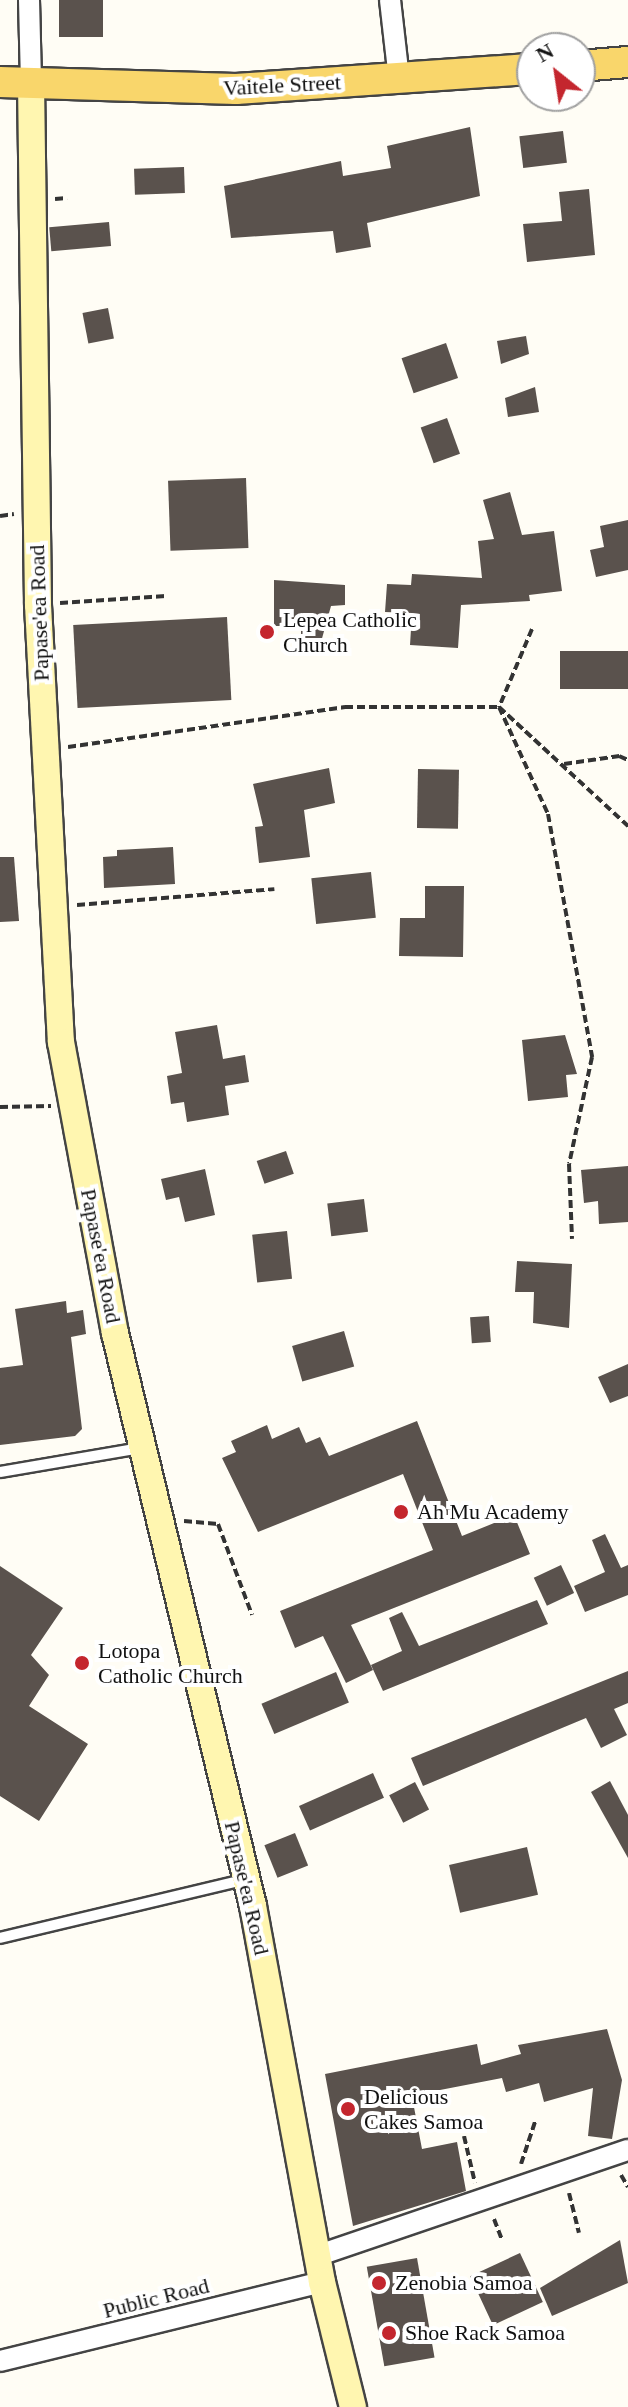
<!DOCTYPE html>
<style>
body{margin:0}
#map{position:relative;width:628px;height:2407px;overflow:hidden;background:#fffdf5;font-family:"Times New Roman",serif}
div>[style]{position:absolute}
.building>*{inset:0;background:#5a524d;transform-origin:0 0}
.path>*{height:4px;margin-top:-2px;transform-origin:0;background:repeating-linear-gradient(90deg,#333 0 8px,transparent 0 12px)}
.roads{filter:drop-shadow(2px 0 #444) drop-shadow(-2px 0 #444) drop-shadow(0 2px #444) drop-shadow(0 -2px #444)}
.lane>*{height:10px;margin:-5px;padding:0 5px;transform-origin:5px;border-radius:5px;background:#fff}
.street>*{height:20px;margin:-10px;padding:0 10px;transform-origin:10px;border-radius:10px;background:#fff}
.secondary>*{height:26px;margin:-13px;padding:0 13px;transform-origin:13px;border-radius:13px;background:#fff6b0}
.primary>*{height:30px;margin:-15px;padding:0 15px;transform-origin:15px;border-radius:15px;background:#f9d66b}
.dots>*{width:22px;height:22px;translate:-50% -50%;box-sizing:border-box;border:4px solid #fff;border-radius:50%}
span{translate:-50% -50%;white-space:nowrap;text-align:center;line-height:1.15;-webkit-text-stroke:8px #fff;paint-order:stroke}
.street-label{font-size:22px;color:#111}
.poi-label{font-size:22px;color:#111}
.left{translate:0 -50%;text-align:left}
.north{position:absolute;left:516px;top:32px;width:80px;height:80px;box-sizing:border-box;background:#fff;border:2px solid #a0a0a0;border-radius:50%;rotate:330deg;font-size:22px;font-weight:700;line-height:32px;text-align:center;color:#111}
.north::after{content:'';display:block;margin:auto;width:28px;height:36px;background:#c4262e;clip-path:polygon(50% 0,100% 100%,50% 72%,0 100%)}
</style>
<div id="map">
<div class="building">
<i style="left:59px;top:0;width:44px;height:37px"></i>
<i style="clip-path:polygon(470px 127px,480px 196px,367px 223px,371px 247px,336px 253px,333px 231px,231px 238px,224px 186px,341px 161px,343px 176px,391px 168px,387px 146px)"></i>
<i style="left:563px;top:131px;width:32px;height:44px;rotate:83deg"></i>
<i style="left:184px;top:167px;width:26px;height:50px;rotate:88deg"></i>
<i style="clip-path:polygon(589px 189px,595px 255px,527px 262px,523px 224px,562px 221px,559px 192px)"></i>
<i style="left:109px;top:222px;width:24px;height:60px;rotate:85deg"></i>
<i style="left:108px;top:308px;width:31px;height:26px;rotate:79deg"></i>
<i style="clip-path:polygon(526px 336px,529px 354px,501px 364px,497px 341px)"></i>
<i style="left:446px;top:343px;width:37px;height:47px;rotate:71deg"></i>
<i style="clip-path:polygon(535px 387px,539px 412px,508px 417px,505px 398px)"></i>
<i style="left:447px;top:418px;width:38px;height:28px;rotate:70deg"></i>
<i style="left:246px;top:478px;width:70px;height:78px;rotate:88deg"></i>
<i style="clip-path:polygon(510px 492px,522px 535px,554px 531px,562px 591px,529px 595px,530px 601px,461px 605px,458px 648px,410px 645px,412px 613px,385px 612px,387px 584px,411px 585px,412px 574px,482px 578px,478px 541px,494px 539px,483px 500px)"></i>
<i style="clip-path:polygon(628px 520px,628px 570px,596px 577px,590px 550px,604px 547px,600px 526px)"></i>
<i style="clip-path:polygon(274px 580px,345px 585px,345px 605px,331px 606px,321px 642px,301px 643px,301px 626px,274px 626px)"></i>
<i style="left:227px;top:617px;width:83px;height:154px;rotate:87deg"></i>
<i style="left:628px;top:651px;width:38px;height:68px;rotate:90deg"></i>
<i style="clip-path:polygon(329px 768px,335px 803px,304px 810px,310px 857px,259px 863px,255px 827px,263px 826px,253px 784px)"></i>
<i style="left:418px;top:769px;width:41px;height:59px;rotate:1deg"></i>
<i style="clip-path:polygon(173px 847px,175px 884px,104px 888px,103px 857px,117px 856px,117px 850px)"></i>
<i style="clip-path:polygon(0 857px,14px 857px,19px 921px,0 922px)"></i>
<i style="left:371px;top:872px;width:46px;height:60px;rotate:84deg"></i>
<i style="clip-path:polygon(425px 886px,464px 886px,463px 957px,399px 956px,400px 918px,425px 918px)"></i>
<i style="clip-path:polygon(217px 1025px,223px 1059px,245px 1055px,249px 1082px,225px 1086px,229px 1115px,187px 1122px,184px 1102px,171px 1104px,167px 1076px,182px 1073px,175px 1032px)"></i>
<i style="clip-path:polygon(565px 1035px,577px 1074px,566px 1075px,568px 1097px,528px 1101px,522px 1040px)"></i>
<i style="left:286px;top:1151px;width:24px;height:31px;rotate:71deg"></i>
<i style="clip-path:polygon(628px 1166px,628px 1222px,599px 1224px,598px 1201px,584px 1203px,581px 1170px)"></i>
<i style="clip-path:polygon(205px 1169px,215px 1215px,185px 1222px,179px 1197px,166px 1200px,161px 1179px)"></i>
<i style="left:364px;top:1199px;width:33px;height:37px;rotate:83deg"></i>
<i style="left:287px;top:1231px;width:48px;height:35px;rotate:84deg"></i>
<i style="clip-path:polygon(517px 1261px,572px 1264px,569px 1328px,533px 1323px,534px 1292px,515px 1292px)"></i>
<i style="clip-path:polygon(66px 1301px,67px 1313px,83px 1310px,86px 1334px,71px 1337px,82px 1429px,75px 1436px,0 1445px,0 1368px,23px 1365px,15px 1309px)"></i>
<i style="left:489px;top:1316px;width:26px;height:19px;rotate:86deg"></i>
<i style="left:344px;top:1331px;width:37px;height:54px;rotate:74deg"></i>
<i style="clip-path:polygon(628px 1364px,628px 1396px,610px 1403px,598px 1377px)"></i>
<i style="clip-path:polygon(417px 1421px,462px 1536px,514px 1515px,530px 1554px,351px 1625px,373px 1670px,346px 1683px,323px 1636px,295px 1648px,280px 1611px,433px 1550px,403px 1474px,258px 1532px,222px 1458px,236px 1452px,231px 1441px,267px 1425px,272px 1439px,299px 1427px,306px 1443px,320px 1437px,329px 1456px)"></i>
<i style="clip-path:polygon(605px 1534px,621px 1568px,628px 1565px,628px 1595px,585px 1612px,574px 1586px,605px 1572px,592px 1540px)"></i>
<i style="left:561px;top:1565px;width:31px;height:30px;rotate:65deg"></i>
<i style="clip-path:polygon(0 1566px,63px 1608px,31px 1655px,49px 1675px,29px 1706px,88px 1744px,39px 1821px,0 1796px)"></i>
<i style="clip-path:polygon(537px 1600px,548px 1624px,383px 1691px,371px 1665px,402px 1651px,389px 1618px,402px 1612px,419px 1646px)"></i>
<i style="clip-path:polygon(628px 1671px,628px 1703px,614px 1709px,627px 1735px,601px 1748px,586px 1718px,423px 1786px,411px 1758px)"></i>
<i style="left:336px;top:1672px;width:33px;height:81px;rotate:67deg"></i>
<i style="left:373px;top:1773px;width:27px;height:81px;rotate:66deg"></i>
<i style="clip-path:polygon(610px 1781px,628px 1815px,628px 1858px,591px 1792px)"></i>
<i style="left:415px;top:1782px;width:31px;height:29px;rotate:63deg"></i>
<i style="left:295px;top:1833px;width:35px;height:33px;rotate:68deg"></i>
<i style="left:527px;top:1847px;width:49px;height:80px;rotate:77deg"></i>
<i style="clip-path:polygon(607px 2029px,622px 2080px,612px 2139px,588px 2136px,593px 2088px,544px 2102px,539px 2083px,506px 2092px,502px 2078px,440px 2090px,441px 2097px,413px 2102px,422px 2149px,457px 2142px,466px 2191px,353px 2226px,325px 2074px,477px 2044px,481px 2065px,521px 2054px,518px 2045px)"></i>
<i style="clip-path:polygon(620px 2240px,628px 2283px,552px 2316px,540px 2288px)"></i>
<i style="left:520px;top:2253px;width:54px;height:55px;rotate:65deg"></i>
<i style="left:417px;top:2258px;width:101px;height:51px;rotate:80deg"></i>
</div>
<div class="path">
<i style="left:55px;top:199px;width:12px;rotate:-5deg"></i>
<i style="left:0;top:516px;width:14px;rotate:-8deg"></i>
<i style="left:60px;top:603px;width:106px;rotate:-3.8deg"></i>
<i style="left:532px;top:629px;width:85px;rotate:112.9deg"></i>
<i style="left:499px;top:707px;width:118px;rotate:65.4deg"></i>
<i style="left:548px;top:814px;width:247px;rotate:79.7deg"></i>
<i style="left:592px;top:1057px;width:109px;rotate:102.1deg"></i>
<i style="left:569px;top:1164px;width:75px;rotate:87.7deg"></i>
<i style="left:68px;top:747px;width:280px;rotate:-8.2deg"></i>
<i style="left:345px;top:707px;width:154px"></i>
<i style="left:499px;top:707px;width:176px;rotate:42.7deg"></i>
<i style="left:564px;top:764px;width:56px;rotate:-8.3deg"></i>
<i style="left:619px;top:756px;width:10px;rotate:24deg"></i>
<i style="left:77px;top:905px;width:198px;rotate:-4.6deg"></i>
<i style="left:0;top:1107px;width:51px;rotate:-1.1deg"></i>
<i style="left:184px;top:1521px;width:34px;rotate:5deg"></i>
<i style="left:218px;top:1524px;width:97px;rotate:69.5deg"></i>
<i style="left:464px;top:2136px;width:48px;rotate:76.8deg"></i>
<i style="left:521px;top:2164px;width:47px;rotate:-71.6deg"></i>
<i style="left:621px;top:2175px;width:14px;rotate:60deg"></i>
<i style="left:569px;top:2193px;width:41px;rotate:76deg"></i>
<i style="left:494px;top:2219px;width:22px;rotate:69deg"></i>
</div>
<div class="roads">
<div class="lane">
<i style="left:0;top:1472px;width:142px;rotate:-9.7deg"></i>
<i style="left:0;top:1938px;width:254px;rotate:-13.4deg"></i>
</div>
<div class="street">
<i style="left:29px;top:0;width:82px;rotate:88.6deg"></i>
<i style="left:390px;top:0;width:80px;rotate:83.5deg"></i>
<i style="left:319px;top:2255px;width:326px;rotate:-18.8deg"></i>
<i style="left:0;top:2361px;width:332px;rotate:-13.8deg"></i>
</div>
<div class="secondary">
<i style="left:31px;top:82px;width:523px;rotate:89.23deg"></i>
<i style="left:38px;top:605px;width:438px;rotate:87deg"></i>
<i style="left:61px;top:1042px;width:296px;rotate:79.5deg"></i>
<i style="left:115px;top:1333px;width:589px;rotate:76.46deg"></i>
<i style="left:253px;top:1906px;width:382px;rotate:79.6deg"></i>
<i style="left:322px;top:2282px;width:129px;rotate:76.1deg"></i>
</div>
<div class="primary">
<i style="left:580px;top:66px;width:48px;rotate:-4.8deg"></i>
<i style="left:0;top:82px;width:236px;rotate:1.7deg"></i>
<i style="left:236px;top:89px;width:297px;rotate:-3.9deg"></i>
</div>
</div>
<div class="dots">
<i style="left:267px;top:632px;background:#c4262e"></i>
<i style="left:401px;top:1512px;background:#c4262e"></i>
<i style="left:82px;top:1663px;background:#c4262e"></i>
<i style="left:348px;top:2109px;background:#c4262e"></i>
<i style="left:379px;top:2283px;background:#c4262e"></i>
<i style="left:389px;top:2333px;background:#c4262e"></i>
</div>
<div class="street-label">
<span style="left:282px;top:85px;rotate:-3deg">Vaitele Street</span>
<span style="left:39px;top:613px;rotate:-92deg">Papase'ea Road</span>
<span style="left:101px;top:1256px;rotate:79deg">Papase'ea Road</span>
<span style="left:247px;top:1888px;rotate:77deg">Papase'ea Road</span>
<span style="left:156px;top:2298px;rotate:-14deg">Public Road</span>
</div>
<div class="poi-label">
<span class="left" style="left:283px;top:632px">Lepea Catholic<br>Church</span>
<span class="left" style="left:417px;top:1512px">Ah Mu Academy</span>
<span class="left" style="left:98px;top:1663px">Lotopa<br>Catholic Church</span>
<span class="left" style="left:364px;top:2109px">Delicious<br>Cakes Samoa</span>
<span class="left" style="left:395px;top:2283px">Zenobia Samoa</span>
<span class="left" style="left:405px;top:2333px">Shoe Rack Samoa</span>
</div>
<div class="north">N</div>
</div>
